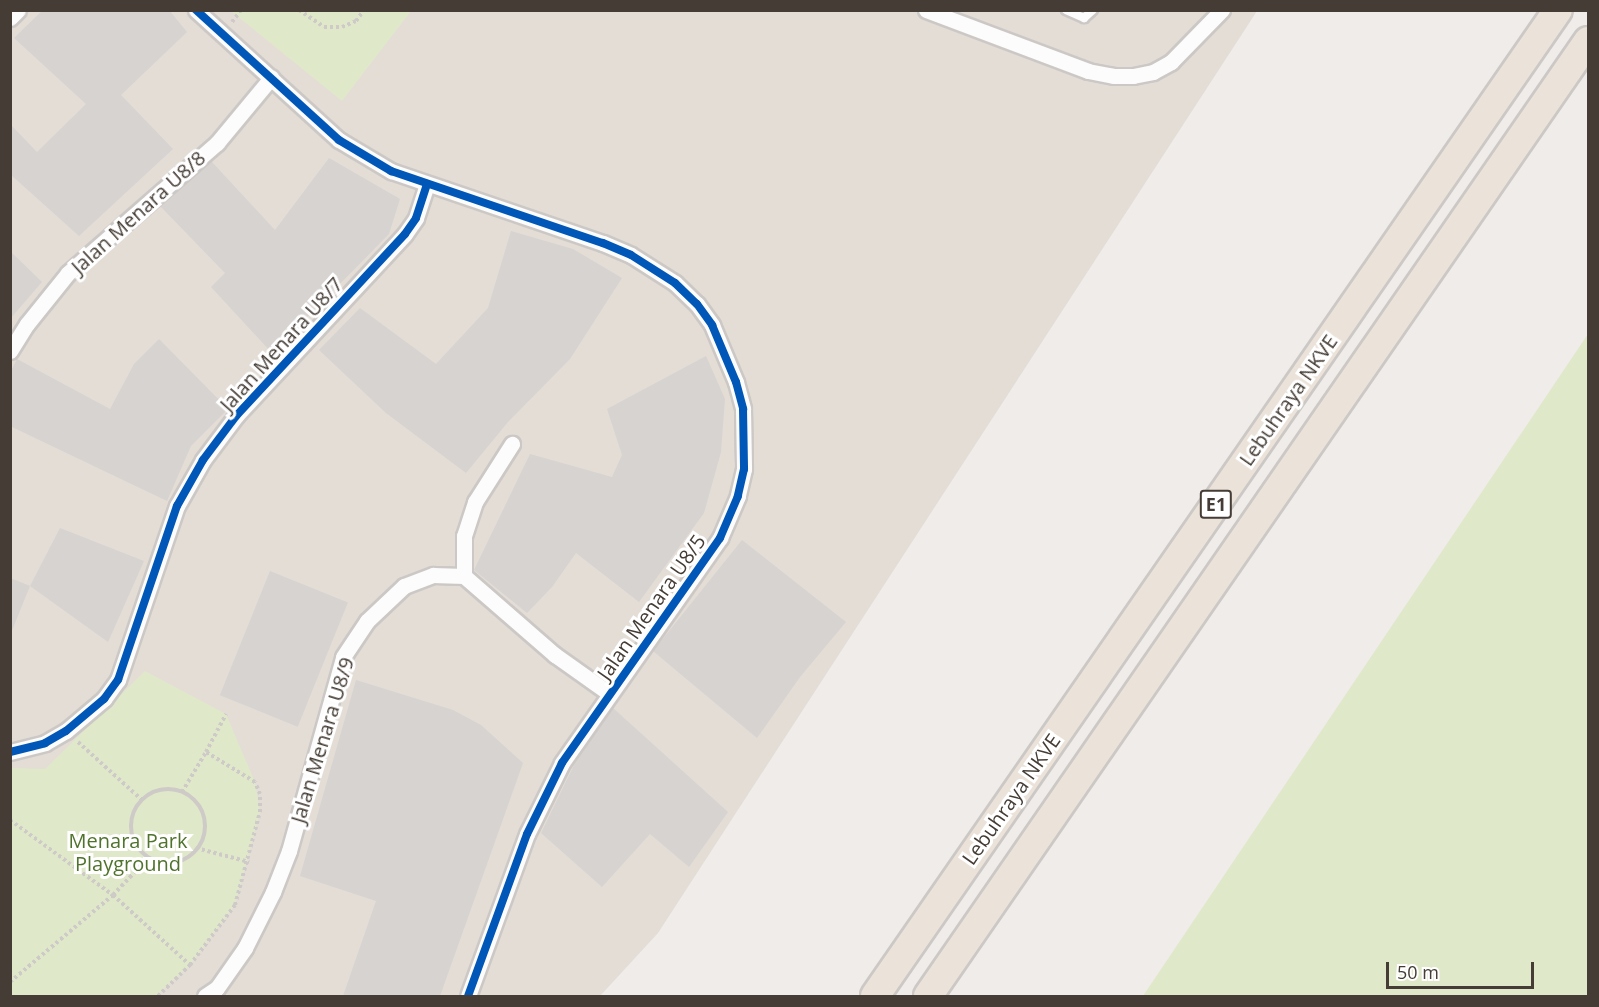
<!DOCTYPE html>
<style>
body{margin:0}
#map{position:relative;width:1599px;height:1007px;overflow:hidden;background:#efece9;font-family:"Open Sans",sans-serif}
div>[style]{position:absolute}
.residential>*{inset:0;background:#e3ddd6}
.green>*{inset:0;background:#e0e8ca}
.building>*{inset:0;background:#d7d3d0;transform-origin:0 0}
.path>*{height:4px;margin-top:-2px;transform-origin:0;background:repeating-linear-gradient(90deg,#cdcac7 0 3px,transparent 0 6px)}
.path>.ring{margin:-2px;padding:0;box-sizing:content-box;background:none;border:4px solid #cdcac7;border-radius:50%}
.roads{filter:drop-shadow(2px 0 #ccc8c5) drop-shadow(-2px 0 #ccc8c5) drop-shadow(0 2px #ccc8c5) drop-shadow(0 -2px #ccc8c5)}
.service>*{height:8px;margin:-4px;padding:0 4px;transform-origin:4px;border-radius:4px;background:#fdfcfc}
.minor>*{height:15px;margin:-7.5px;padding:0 7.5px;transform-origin:7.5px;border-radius:7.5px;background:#fdfcfc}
.motorway>*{height:28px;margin:-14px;padding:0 14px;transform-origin:14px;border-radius:14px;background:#ebe3d9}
.cycleway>*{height:8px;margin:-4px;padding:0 4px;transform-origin:4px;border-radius:4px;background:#0057b8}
span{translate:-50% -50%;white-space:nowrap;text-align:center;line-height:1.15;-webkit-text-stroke:6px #fff;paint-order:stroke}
.shield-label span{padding:2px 4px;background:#fff;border:2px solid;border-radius:4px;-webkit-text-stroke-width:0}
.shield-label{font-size:18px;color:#443c35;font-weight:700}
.street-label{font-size:20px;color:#443c35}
.park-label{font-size:20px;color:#50732c}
.frame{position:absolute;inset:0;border:12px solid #443c35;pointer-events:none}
.scale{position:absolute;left:1386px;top:962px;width:148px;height:27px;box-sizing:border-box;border:3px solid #443c35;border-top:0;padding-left:8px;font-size:18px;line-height:21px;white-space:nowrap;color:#443c35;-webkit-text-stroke:4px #fff;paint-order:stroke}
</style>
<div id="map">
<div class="residential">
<i style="clip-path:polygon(10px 11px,1257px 11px,658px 933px,600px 996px,11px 996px)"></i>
</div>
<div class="green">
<i style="clip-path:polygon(231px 11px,411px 11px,342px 101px)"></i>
<i style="clip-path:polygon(1588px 334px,1588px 996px,1143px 996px)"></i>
<i style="clip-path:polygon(145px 671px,226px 714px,255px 782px,260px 812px,235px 905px,190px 965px,156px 996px,11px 996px,11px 768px,45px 769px)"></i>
</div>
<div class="building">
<i style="clip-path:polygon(43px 10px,169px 10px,187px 32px,121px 95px,173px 149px,79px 236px,10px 174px,10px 124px,37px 152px,86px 104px,14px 38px)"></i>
<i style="clip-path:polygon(329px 158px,400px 199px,389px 234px,272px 353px,211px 287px,225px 273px,160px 206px,211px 161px,275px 230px)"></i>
<i style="clip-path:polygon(511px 231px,573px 249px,622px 278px,570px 359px,508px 422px,466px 473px,386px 413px,319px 350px,360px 308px,436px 364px,488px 308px)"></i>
<i style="clip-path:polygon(10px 251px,42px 282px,10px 319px)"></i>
<i style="clip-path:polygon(159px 339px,228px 409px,191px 446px,167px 501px,10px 426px,10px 373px,17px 359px,110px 409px,134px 364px)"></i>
<i style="clip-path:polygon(706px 356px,725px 399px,721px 452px,704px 513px,639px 602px,576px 553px,552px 587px,527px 613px,474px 570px,530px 454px,612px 477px,622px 455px,607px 409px)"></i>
<i style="clip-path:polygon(60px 528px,144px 561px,108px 642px,30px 586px)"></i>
<i style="clip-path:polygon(742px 540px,846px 622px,800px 677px,757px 738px,653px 651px)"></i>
<i style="left:270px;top:571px;width:84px;height:134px;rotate:22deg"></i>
<i style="clip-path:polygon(10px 578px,30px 586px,11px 633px,10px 633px)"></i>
<i style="clip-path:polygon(356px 680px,453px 710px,481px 725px,523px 763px,440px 996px,343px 996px,376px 901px,300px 876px)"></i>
<i style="clip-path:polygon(613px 708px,728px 812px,689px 867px,650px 834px,602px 887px,541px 833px,574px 765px)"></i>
</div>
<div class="path">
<i style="left:299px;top:10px;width:30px;rotate:34deg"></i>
<i style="left:324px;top:27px;width:18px"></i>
<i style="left:342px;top:27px;width:15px;rotate:-23deg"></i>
<i style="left:356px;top:21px;width:14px;rotate:-54deg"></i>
<i style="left:232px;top:22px;width:15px;rotate:-53deg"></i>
<i style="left:78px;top:742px;width:86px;rotate:42.2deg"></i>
<i class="ring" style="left:131px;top:789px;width:70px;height:70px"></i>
<i style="left:182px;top:792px;width:47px;rotate:-59deg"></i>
<i style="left:10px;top:820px;width:127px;rotate:36.1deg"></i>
<i style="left:113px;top:895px;width:104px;rotate:42.3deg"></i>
<i style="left:190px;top:965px;width:75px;rotate:-53.1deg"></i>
<i style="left:235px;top:905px;width:96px;rotate:-75deg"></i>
<i style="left:260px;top:812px;width:18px;rotate:-90deg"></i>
<i style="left:260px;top:794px;width:13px;rotate:-113deg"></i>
<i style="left:255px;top:782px;width:57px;rotate:-148.5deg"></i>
<i style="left:206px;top:752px;width:43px;rotate:-62.2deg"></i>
<i style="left:196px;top:848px;width:55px;rotate:14.8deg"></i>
<i style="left:10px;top:982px;width:135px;rotate:-40.2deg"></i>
<i style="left:113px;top:895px;width:52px;rotate:-46.5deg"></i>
<i style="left:158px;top:996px;width:45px;rotate:-44.1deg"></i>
</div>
<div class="roads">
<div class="service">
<i style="left:1066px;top:10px;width:20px;rotate:24deg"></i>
<i style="left:1084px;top:18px;width:12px;rotate:-42deg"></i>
</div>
<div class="minor">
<i style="left:196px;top:10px;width:193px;rotate:42.3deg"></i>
<i style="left:339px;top:140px;width:61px;rotate:30.8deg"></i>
<i style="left:391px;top:171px;width:224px;rotate:18.8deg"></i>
<i style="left:603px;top:243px;width:30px;rotate:23deg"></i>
<i style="left:631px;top:255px;width:52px;rotate:32.5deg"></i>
<i style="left:675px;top:283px;width:30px;rotate:44deg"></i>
<i style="left:697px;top:304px;width:26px;rotate:54deg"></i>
<i style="left:712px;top:325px;width:62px;rotate:67.2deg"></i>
<i style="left:736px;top:382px;width:28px;rotate:75deg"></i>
<i style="left:743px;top:409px;width:60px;rotate:89deg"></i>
<i style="left:744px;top:469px;width:28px;rotate:103deg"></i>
<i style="left:738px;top:496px;width:46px;rotate:113.2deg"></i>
<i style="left:720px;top:538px;width:275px;rotate:125.1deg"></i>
<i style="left:562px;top:763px;width:79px;rotate:116.2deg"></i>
<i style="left:527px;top:834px;width:172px;rotate:110deg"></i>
<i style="left:926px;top:10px;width:173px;rotate:20.6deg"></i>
<i style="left:1088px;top:71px;width:26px;rotate:11deg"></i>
<i style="left:1114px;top:76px;width:19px"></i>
<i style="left:1133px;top:76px;width:20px;rotate:-11deg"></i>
<i style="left:1153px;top:72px;width:21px;rotate:-29deg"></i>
<i style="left:1171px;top:62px;width:73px;rotate:-45.6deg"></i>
<i style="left:10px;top:18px;width:11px;rotate:-45deg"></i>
<i style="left:10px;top:351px;width:32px;rotate:-58deg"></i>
<i style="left:27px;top:324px;width:65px;rotate:-51.2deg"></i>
<i style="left:68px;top:273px;width:198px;rotate:-41.1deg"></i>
<i style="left:217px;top:143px;width:85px;rotate:-50.3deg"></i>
<i style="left:464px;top:576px;width:40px;rotate:-90deg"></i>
<i style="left:464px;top:536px;width:36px;rotate:-72deg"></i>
<i style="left:475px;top:502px;width:69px;rotate:-57.5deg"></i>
<i style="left:10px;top:752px;width:36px;rotate:-14deg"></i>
<i style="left:45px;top:743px;width:24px;rotate:-30deg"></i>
<i style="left:66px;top:731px;width:50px;rotate:-40.1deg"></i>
<i style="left:104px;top:699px;width:24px;rotate:-54deg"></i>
<i style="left:118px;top:680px;width:184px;rotate:-71.3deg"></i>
<i style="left:177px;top:506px;width:53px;rotate:-60.5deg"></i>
<i style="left:203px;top:460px;width:55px;rotate:-53.1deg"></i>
<i style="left:236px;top:416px;width:248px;rotate:-47.1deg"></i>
<i style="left:405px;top:234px;width:19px;rotate:-55deg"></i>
<i style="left:416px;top:218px;width:36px;rotate:-72deg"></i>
<i style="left:205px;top:996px;width:14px;rotate:-34deg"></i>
<i style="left:217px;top:988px;width:49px;rotate:-55deg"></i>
<i style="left:245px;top:948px;width:63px;rotate:-63.4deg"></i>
<i style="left:273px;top:892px;width:44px;rotate:-68.7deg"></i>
<i style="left:289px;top:851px;width:201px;rotate:-74.4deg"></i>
<i style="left:343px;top:657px;width:43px;rotate:-56.3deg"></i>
<i style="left:367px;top:621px;width:51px;rotate:-43.4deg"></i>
<i style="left:404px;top:586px;width:31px;rotate:-21deg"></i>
<i style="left:433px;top:575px;width:31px;rotate:2deg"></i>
<i style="left:464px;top:576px;width:121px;rotate:41deg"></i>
<i style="left:555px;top:655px;width:67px;rotate:35.3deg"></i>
</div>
<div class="motorway">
<i style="left:875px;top:996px;width:1199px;rotate:-55.29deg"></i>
<i style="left:928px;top:996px;width:1161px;rotate:-55.35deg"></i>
</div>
</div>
<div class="cycleway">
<i style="left:196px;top:10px;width:193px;rotate:42.3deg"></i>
<i style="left:339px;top:140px;width:61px;rotate:30.8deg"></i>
<i style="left:391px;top:171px;width:224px;rotate:18.8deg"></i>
<i style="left:603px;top:243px;width:30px;rotate:23deg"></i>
<i style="left:631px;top:255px;width:52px;rotate:32.5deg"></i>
<i style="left:675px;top:283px;width:30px;rotate:44deg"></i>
<i style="left:697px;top:304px;width:26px;rotate:54deg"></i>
<i style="left:712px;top:325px;width:62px;rotate:67.2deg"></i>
<i style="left:736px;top:382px;width:28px;rotate:75deg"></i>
<i style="left:743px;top:409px;width:60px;rotate:89deg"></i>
<i style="left:744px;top:469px;width:28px;rotate:103deg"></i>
<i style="left:738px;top:496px;width:46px;rotate:113.2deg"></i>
<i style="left:720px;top:538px;width:275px;rotate:125.1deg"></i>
<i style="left:562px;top:763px;width:79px;rotate:116.2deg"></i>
<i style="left:527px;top:834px;width:172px;rotate:110deg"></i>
<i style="left:10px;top:752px;width:36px;rotate:-14deg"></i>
<i style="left:45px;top:743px;width:24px;rotate:-30deg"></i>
<i style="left:66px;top:731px;width:50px;rotate:-40.1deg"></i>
<i style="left:104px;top:699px;width:24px;rotate:-54deg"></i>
<i style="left:118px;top:680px;width:184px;rotate:-71.3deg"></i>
<i style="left:177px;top:506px;width:53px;rotate:-60.5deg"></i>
<i style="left:203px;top:460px;width:55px;rotate:-53.1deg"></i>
<i style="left:236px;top:416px;width:248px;rotate:-47.1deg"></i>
<i style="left:405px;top:234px;width:19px;rotate:-55deg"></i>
<i style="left:416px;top:218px;width:36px;rotate:-72deg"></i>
</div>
<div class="shield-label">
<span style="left:1216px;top:504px">E1</span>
</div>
<div class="street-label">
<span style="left:138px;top:212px;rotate:-42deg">Jalan Menara U8/8</span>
<span style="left:281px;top:344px;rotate:-48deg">Jalan Menara U8/7</span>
<span style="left:1288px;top:400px;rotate:-55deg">Lebuhraya NKVE</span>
<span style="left:651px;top:607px;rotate:-55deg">Jalan Menara U8/5</span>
<span style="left:322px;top:740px;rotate:-73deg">Jalan Menara U8/9</span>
<span style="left:1011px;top:799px;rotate:-55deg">Lebuhraya NKVE</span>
</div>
<div class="park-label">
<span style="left:128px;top:852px">Menara Park<br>Playground</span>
</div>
<div class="frame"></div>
<div class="scale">50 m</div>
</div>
